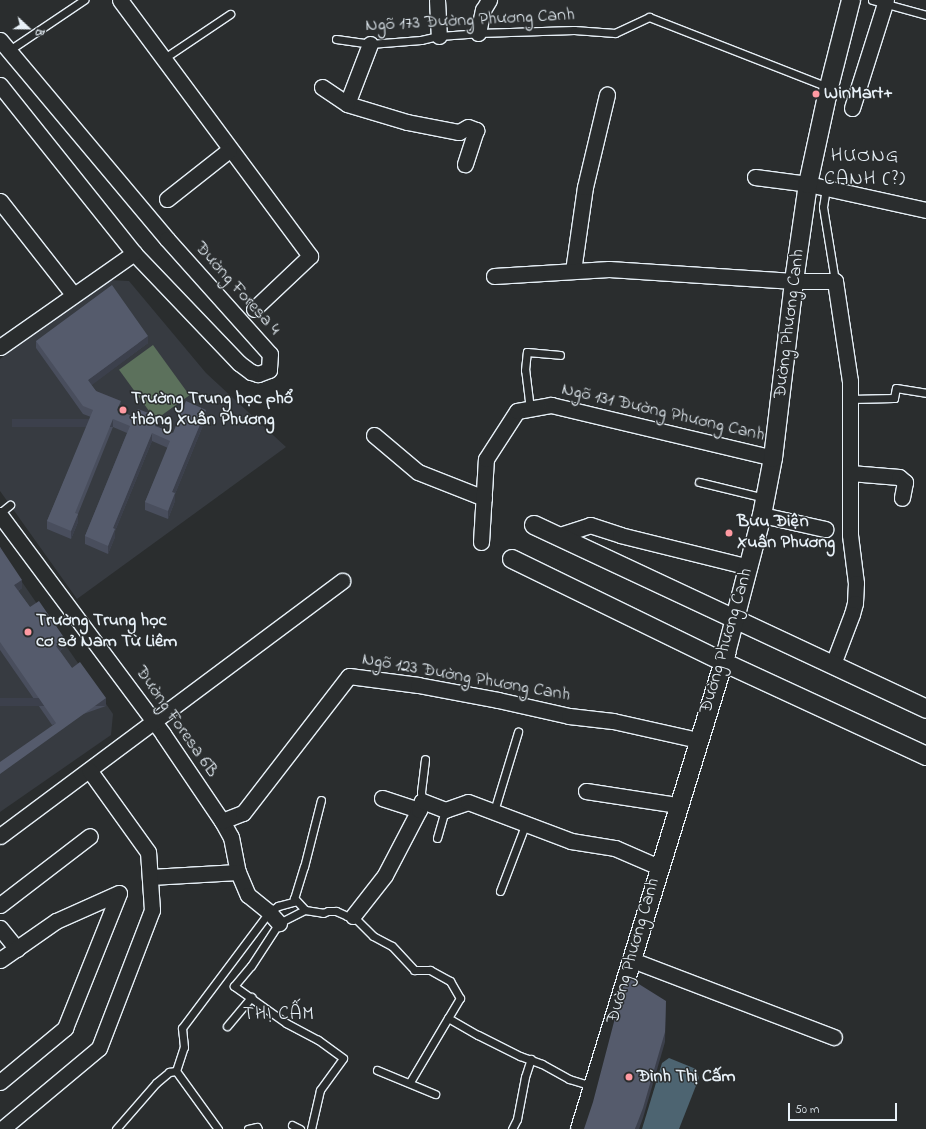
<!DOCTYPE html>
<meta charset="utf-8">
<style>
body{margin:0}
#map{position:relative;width:926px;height:1129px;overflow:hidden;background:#2a2d2e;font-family:"Indie Flower",sans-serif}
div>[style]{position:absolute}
.built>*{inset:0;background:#373b41}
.green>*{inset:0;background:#5c715c;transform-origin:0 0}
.water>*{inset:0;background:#4d6471}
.roads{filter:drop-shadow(1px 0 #e8f1f8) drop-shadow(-1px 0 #e8f1f8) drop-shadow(0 1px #e8f1f8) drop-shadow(0 -1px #e8f1f8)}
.service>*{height:7px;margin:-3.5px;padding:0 3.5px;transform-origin:3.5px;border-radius:3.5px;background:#2a2d2e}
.minor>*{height:15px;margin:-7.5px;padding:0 7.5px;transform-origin:7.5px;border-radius:7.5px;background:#2a2d2e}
.tertiary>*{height:18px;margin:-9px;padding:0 9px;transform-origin:9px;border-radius:9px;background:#2a2d2e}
.wall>*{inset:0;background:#494e5d}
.shaded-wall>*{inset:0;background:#3c404c;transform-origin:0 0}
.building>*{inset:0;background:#555b6c}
.dots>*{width:11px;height:11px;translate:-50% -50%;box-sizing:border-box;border:2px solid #2a2d2e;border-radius:50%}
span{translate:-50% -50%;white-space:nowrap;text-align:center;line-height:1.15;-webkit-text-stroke:3px #2a2d2e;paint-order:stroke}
.street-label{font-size:18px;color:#e8f1f8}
.poi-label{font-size:18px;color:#e8f1f8;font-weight:700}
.left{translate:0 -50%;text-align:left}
.neighbourhood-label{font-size:19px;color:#e8f1f8;letter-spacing:1px}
.quarter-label{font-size:20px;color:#e8f1f8;letter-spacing:1px}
.north{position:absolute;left:8px;top:8px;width:40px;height:40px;-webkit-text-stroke:3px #2a2d2e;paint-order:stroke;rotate:112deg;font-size:11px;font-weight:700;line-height:16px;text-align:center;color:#e8f1f8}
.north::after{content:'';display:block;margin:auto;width:14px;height:18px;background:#e8f1f8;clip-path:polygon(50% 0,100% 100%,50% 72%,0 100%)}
.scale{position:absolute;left:788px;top:1103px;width:109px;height:18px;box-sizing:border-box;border:2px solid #e8f1f8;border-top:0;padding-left:5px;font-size:12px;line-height:14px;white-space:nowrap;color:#e8f1f8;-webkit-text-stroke:3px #2a2d2e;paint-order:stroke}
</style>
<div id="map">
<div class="built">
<i style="clip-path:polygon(109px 280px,129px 281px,206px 373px,286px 447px,77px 599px,0 491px,0 359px)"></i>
<i style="clip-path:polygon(0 550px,113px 714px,111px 735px,0 812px)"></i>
</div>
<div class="green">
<i style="left:153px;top:345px;width:62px;height:42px;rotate:54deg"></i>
</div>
<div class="water">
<i style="clip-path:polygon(669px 1058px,696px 1069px,699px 1078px,679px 1129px,642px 1129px,662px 1063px)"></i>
</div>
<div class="roads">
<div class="service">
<i style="left:872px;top:0;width:56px;rotate:15.5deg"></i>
<i style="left:336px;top:39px;width:34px;rotate:8deg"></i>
<i style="left:370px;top:44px;width:51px;rotate:-4.5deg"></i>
<i style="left:421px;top:40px;width:18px;rotate:-13deg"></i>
<i style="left:439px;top:36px;width:39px;rotate:-4deg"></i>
<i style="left:478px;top:33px;width:96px;rotate:-1.8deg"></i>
<i style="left:574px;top:30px;width:41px;rotate:4.2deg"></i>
<i style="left:615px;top:33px;width:38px;rotate:-25deg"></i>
<i style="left:649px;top:17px;width:192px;rotate:21.4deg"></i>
<i style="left:8px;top:51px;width:92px;rotate:-33.9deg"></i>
<i style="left:163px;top:59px;width:81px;rotate:-33.9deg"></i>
<i style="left:826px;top:188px;width:19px;rotate:99deg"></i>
<i style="left:823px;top:207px;width:75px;rotate:80.8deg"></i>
<i style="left:850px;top:399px;width:44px;rotate:-1.3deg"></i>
<i style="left:894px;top:398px;width:10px;rotate:-79deg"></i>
<i style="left:896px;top:388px;width:30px;rotate:9deg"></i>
<i style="left:530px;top:409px;width:39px;rotate:-97deg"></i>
<i style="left:525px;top:370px;width:18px;rotate:-84deg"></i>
<i style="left:527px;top:352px;width:33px;rotate:5deg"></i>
<i style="left:699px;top:482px;width:68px;rotate:13.6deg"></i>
<i style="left:0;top:513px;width:13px;rotate:-39deg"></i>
<i style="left:422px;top:801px;width:9px;rotate:-96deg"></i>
<i style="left:421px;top:792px;width:33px;rotate:-83deg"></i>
<i style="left:494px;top:811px;width:83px;rotate:-73.1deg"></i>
<i style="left:437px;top:838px;width:29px;rotate:-74deg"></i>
<i style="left:500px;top:891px;width:73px;rotate:-69.1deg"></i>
<i style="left:294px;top:898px;width:16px;rotate:47deg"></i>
<i style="left:227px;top:1026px;width:38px;rotate:-50deg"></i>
<i style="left:377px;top:1070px;width:63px;rotate:22.5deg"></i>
<i style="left:410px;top:1082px;width:74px;rotate:-59.3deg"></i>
<i style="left:292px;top:1125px;width:9px;rotate:27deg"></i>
<i style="left:116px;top:1129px;width:61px;rotate:-49deg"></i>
<i style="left:156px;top:1083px;width:17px;rotate:-40deg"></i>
<i style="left:169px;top:1072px;width:7px;rotate:-8deg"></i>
<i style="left:218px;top:1129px;width:72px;rotate:-125.9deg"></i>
<i style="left:176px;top:1071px;width:25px;rotate:-72deg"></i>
<i style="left:184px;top:1047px;width:19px;rotate:-96deg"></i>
<i style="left:182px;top:1028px;width:145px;rotate:-53.1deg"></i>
<i style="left:269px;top:912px;width:11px;rotate:-34deg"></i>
<i style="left:278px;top:906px;width:16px;rotate:-15deg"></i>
<i style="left:293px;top:902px;width:37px;rotate:-73deg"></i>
<i style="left:304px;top:867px;width:69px;rotate:-75.8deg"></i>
<i style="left:248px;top:1129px;width:9px;rotate:-13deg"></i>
<i style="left:257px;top:1127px;width:2px;rotate:63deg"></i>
<i style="left:311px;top:1129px;width:40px;rotate:-77deg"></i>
<i style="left:320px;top:1090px;width:39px;rotate:-54deg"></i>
<i style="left:343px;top:1058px;width:31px;rotate:-144deg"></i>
<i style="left:318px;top:1040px;width:36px;rotate:-152deg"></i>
<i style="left:286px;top:1023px;width:64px;rotate:-144.6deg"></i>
<i style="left:234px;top:986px;width:26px;rotate:-50deg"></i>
<i style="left:251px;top:966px;width:51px;rotate:-56.9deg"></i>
<i style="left:279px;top:923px;width:29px;rotate:-27deg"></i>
<i style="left:305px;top:910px;width:18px;rotate:9deg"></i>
<i style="left:323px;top:913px;width:5px;rotate:-22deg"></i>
<i style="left:328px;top:911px;width:8px"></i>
<i style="left:336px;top:911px;width:12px;rotate:24deg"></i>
<i style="left:347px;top:916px;width:6px"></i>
<i style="left:353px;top:916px;width:28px;rotate:45deg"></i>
<i style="left:373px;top:936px;width:21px;rotate:28deg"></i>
<i style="left:392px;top:946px;width:33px;rotate:47deg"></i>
<i style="left:414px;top:970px;width:16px"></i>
<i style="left:430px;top:970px;width:23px;rotate:29deg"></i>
<i style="left:450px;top:981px;width:20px;rotate:60deg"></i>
<i style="left:460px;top:998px;width:23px;rotate:121deg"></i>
<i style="left:448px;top:1018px;width:34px;rotate:30deg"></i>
<i style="left:478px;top:1035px;width:47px;rotate:26.6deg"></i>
<i style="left:520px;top:1056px;width:23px;rotate:20deg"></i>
<i style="left:542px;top:1064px;width:31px;rotate:29deg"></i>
<i style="left:569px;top:1079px;width:24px;rotate:17deg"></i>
<i style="left:512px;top:1129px;width:11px;rotate:-63deg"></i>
<i style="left:517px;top:1119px;width:43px;rotate:-79.2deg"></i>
<i style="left:525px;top:1077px;width:19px;rotate:-72deg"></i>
</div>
<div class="minor">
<i style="left:120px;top:0;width:319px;rotate:53.4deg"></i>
<i style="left:310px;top:256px;width:77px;rotate:136.6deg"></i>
<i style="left:437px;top:0;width:36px;rotate:87deg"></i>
<i style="left:478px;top:33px;width:24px;rotate:-78deg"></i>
<i style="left:483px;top:10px;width:12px;rotate:-59deg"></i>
<i style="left:0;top:40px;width:260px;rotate:50deg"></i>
<i style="left:167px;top:239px;width:154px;rotate:48.2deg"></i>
<i style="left:270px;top:354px;width:16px;rotate:94deg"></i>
<i style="left:269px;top:370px;width:12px;rotate:160deg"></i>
<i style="left:258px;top:374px;width:7px;rotate:-164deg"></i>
<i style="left:251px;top:372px;width:15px;rotate:-143deg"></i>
<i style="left:239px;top:363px;width:152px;rotate:-133.7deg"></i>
<i style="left:134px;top:253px;width:215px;rotate:-128.6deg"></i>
<i style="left:370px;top:44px;width:64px;rotate:111deg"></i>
<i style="left:347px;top:104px;width:63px;rotate:16.7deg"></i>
<i style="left:407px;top:122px;width:53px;rotate:10.9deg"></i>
<i style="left:459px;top:132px;width:10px;rotate:-29deg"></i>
<i style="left:468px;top:127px;width:9px;rotate:21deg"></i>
<i style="left:476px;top:130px;width:36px;rotate:108deg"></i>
<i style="left:322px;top:87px;width:30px;rotate:34deg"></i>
<i style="left:852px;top:108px;width:113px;rotate:-72.5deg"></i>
<i style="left:755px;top:177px;width:53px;rotate:7.5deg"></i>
<i style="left:808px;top:184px;width:121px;rotate:12.4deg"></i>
<i style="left:167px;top:199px;width:79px;rotate:-38.3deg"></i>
<i style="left:0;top:201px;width:118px;rotate:51.9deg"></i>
<i style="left:573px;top:271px;width:85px;rotate:-81.9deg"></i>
<i style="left:585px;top:187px;width:95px;rotate:-76.6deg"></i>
<i style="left:494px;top:276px;width:115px;rotate:-3.5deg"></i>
<i style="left:609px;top:269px;width:185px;rotate:3.7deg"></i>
<i style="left:794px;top:281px;width:41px"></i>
<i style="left:835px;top:281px;width:101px;rotate:81.5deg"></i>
<i style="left:850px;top:381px;width:154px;rotate:90deg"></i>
<i style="left:850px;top:535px;width:48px;rotate:82.9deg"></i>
<i style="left:856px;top:583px;width:20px;rotate:93deg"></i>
<i style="left:855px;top:603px;width:11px;rotate:105deg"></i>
<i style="left:852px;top:614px;width:53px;rotate:110.8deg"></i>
<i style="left:0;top:347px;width:164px;rotate:-35deg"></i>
<i style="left:374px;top:435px;width:57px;rotate:40.1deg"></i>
<i style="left:418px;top:472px;width:71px;rotate:21.5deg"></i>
<i style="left:850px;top:473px;width:49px;rotate:4.7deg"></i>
<i style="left:899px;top:477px;width:8px;rotate:40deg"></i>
<i style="left:905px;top:482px;width:16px;rotate:101deg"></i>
<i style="left:0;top:515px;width:273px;rotate:53.3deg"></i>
<i style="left:163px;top:734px;width:105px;rotate:55.9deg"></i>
<i style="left:222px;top:821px;width:18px;rotate:61deg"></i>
<i style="left:231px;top:837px;width:36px;rotate:79deg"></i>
<i style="left:238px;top:872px;width:25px;rotate:67deg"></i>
<i style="left:248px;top:895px;width:27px;rotate:39deg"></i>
<i style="left:269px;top:912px;width:15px;rotate:48deg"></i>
<i style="left:762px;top:515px;width:65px;rotate:12.5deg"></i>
<i style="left:557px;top:536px;width:35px;rotate:-18deg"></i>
<i style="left:590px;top:525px;width:32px;rotate:18deg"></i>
<i style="left:620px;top:535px;width:133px;rotate:13.9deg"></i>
<i style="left:481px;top:542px;width:83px;rotate:-86.6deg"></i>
<i style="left:486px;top:459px;width:57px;rotate:-57.1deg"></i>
<i style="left:517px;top:411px;width:35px;rotate:-10deg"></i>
<i style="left:551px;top:405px;width:228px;rotate:13.4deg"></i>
<i style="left:586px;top:791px;width:93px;rotate:8.7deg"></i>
<i style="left:382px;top:798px;width:39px;rotate:18deg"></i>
<i style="left:222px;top:821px;width:22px;rotate:-21deg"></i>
<i style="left:243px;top:813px;width:173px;rotate:-52.3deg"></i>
<i style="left:349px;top:676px;width:70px;rotate:7.4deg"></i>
<i style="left:418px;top:685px;width:81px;rotate:10.6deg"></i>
<i style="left:498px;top:700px;width:73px;rotate:12.7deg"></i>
<i style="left:569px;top:716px;width:44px;rotate:6.5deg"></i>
<i style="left:613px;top:721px;width:87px;rotate:12.6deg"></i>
<i style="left:0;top:836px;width:427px;rotate:-36.7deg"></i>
<i style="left:150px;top:877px;width:88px;rotate:-3.3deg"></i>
<i style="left:0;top:905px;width:113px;rotate:-37.5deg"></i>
<i style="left:353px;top:916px;width:52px;rotate:-52deg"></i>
<i style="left:385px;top:875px;width:73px;rotate:-62.4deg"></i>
<i style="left:419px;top:810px;width:9px;rotate:-72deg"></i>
<i style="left:422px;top:801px;width:25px;rotate:21deg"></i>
<i style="left:445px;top:810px;width:24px;rotate:-19deg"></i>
<i style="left:468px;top:802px;width:110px;rotate:20.7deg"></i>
<i style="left:571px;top:841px;width:45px;rotate:9deg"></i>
<i style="left:615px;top:848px;width:48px;rotate:23.4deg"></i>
<i style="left:0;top:928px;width:27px;rotate:51deg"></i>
<i style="left:0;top:960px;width:68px;rotate:-34.9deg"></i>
<i style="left:56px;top:921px;width:69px;rotate:-24deg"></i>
<i style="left:632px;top:960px;width:216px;rotate:20.9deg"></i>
<i style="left:0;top:1082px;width:85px;rotate:-39.7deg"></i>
<i style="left:65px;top:1028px;width:145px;rotate:-68.2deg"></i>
<i style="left:2px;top:1129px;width:126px;rotate:-39.9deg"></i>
<i style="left:99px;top:1048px;width:148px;rotate:-69deg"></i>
<i style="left:152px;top:910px;width:58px;rotate:-93.9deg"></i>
<i style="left:148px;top:852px;width:101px;rotate:-125.7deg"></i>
</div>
<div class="tertiary">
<i style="left:534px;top:525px;width:433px;rotate:25.1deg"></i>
<i style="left:512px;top:559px;width:235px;rotate:26deg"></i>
<i style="left:723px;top:662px;width:224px;rotate:24.8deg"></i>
<i style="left:580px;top:1129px;width:498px;rotate:-72.9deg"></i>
<i style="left:726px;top:653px;width:143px;rotate:-75.4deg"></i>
<i style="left:762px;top:515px;width:58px;rotate:-79.1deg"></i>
<i style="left:773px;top:458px;width:178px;rotate:-83.2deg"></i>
<i style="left:794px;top:281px;width:98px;rotate:-81.8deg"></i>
<i style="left:808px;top:184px;width:99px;rotate:-77.8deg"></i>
<i style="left:829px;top:87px;width:90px;rotate:-75.8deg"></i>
</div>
</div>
<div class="wall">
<i style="clip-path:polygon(36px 341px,148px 343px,91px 385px,96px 391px,121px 409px,120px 411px,134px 417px,159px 425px,158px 427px,173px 433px,206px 418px,175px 494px,175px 501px,168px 519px,145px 510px,145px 502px,168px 448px,152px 441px,115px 531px,115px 537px,108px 554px,85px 544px,85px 536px,127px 433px,113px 427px,78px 514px,78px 522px,71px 539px,47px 529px,47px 521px,91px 417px,83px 414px,36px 348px)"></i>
<i style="clip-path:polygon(0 547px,22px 588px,18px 591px,30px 607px,65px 647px,60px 651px,72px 668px,106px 706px,52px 725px,0 650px)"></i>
</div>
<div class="shaded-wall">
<i style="clip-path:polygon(148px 336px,148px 343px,88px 388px,88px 380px)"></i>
<i style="clip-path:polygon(121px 401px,121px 409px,117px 418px,117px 410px)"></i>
<i style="clip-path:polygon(206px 410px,206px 418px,175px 494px,175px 501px,168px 519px,168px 511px,172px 492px)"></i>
<i style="clip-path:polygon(159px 417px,159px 425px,155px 433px,155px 426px)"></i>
<i style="left:113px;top:419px;width:8px;height:101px;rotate:90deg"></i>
<i style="clip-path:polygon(152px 433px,152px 441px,115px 531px,115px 537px,108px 554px,108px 546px,113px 528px)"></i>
<i style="clip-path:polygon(78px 514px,78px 522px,71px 539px,71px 531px)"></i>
<i style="clip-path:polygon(22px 580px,22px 588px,14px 593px,14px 585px)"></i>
<i style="clip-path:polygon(65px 639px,65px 647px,56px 654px,56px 646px)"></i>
<i style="left:106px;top:698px;width:8px;height:130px;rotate:90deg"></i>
<i style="clip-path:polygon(666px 1001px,665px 1042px,643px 1118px,639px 1129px,635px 1129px)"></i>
</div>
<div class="building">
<i style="clip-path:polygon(112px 285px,148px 336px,88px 380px,96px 391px,121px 401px,117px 410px,134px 417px,138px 409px,159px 417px,155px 426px,173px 433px,186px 401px,206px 410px,172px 492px,175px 493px,168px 511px,145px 502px,170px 441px,152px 433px,113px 528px,115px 529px,108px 546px,85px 536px,130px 426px,113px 419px,75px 513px,78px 514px,71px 531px,47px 521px,93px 410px,83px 406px,36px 341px)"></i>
<i style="clip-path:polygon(0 547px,22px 580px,14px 585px,30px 607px,39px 601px,65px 639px,56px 646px,72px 668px,80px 662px,106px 698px,0 774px,0 762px,56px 723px,0 642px)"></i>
<i style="clip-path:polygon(626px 976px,666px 1001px,665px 1032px,643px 1108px,635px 1129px,584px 1129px,593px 1102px)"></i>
</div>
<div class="dots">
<i style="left:816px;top:94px;background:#ff9aa2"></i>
<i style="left:123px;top:410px;background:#ff9aa2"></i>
<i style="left:729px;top:533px;background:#ff9aa2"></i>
<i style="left:28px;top:632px;background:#ff9aa2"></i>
<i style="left:629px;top:1077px;background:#ff9aa2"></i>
</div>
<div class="street-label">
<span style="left:470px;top:21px;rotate:-3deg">Ngõ 173 Đường Phương Canh</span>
<span style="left:237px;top:289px;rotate:48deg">Đường Foresa 4</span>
<span style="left:790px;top:324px;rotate:-83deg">Đường Phương Canh</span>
<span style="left:663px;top:413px;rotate:13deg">Ngõ 131 Đường Phương Canh</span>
<span style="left:727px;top:641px;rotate:-74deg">Đường Phương Canh</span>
<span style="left:466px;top:678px;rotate:10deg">Ngõ 123 Đường Phương Canh</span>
<span style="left:176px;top:722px;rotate:55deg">Đường Foresa 6B</span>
<span style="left:634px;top:951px;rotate:-74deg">Đường Phương Canh</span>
</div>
<div class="poi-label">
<span class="left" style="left:824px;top:94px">WinMart+</span>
<span class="left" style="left:131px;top:410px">Trường Trung học phổ<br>thông Xuân Phương</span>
<span class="left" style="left:737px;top:533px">Bưu Điện<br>Xuân Phương</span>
<span class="left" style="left:36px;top:632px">Trường Trung học<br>cơ sở Nam Từ Liêm</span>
<span class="left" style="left:637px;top:1077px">Đình Thị Cấm</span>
</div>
<div class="neighbourhood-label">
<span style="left:279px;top:1015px">THỊ CẤM</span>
</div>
<div class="quarter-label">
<span style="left:865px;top:168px">HƯƠNG<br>CANH (?)</span>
</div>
<div class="north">B</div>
<div class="scale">50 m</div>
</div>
